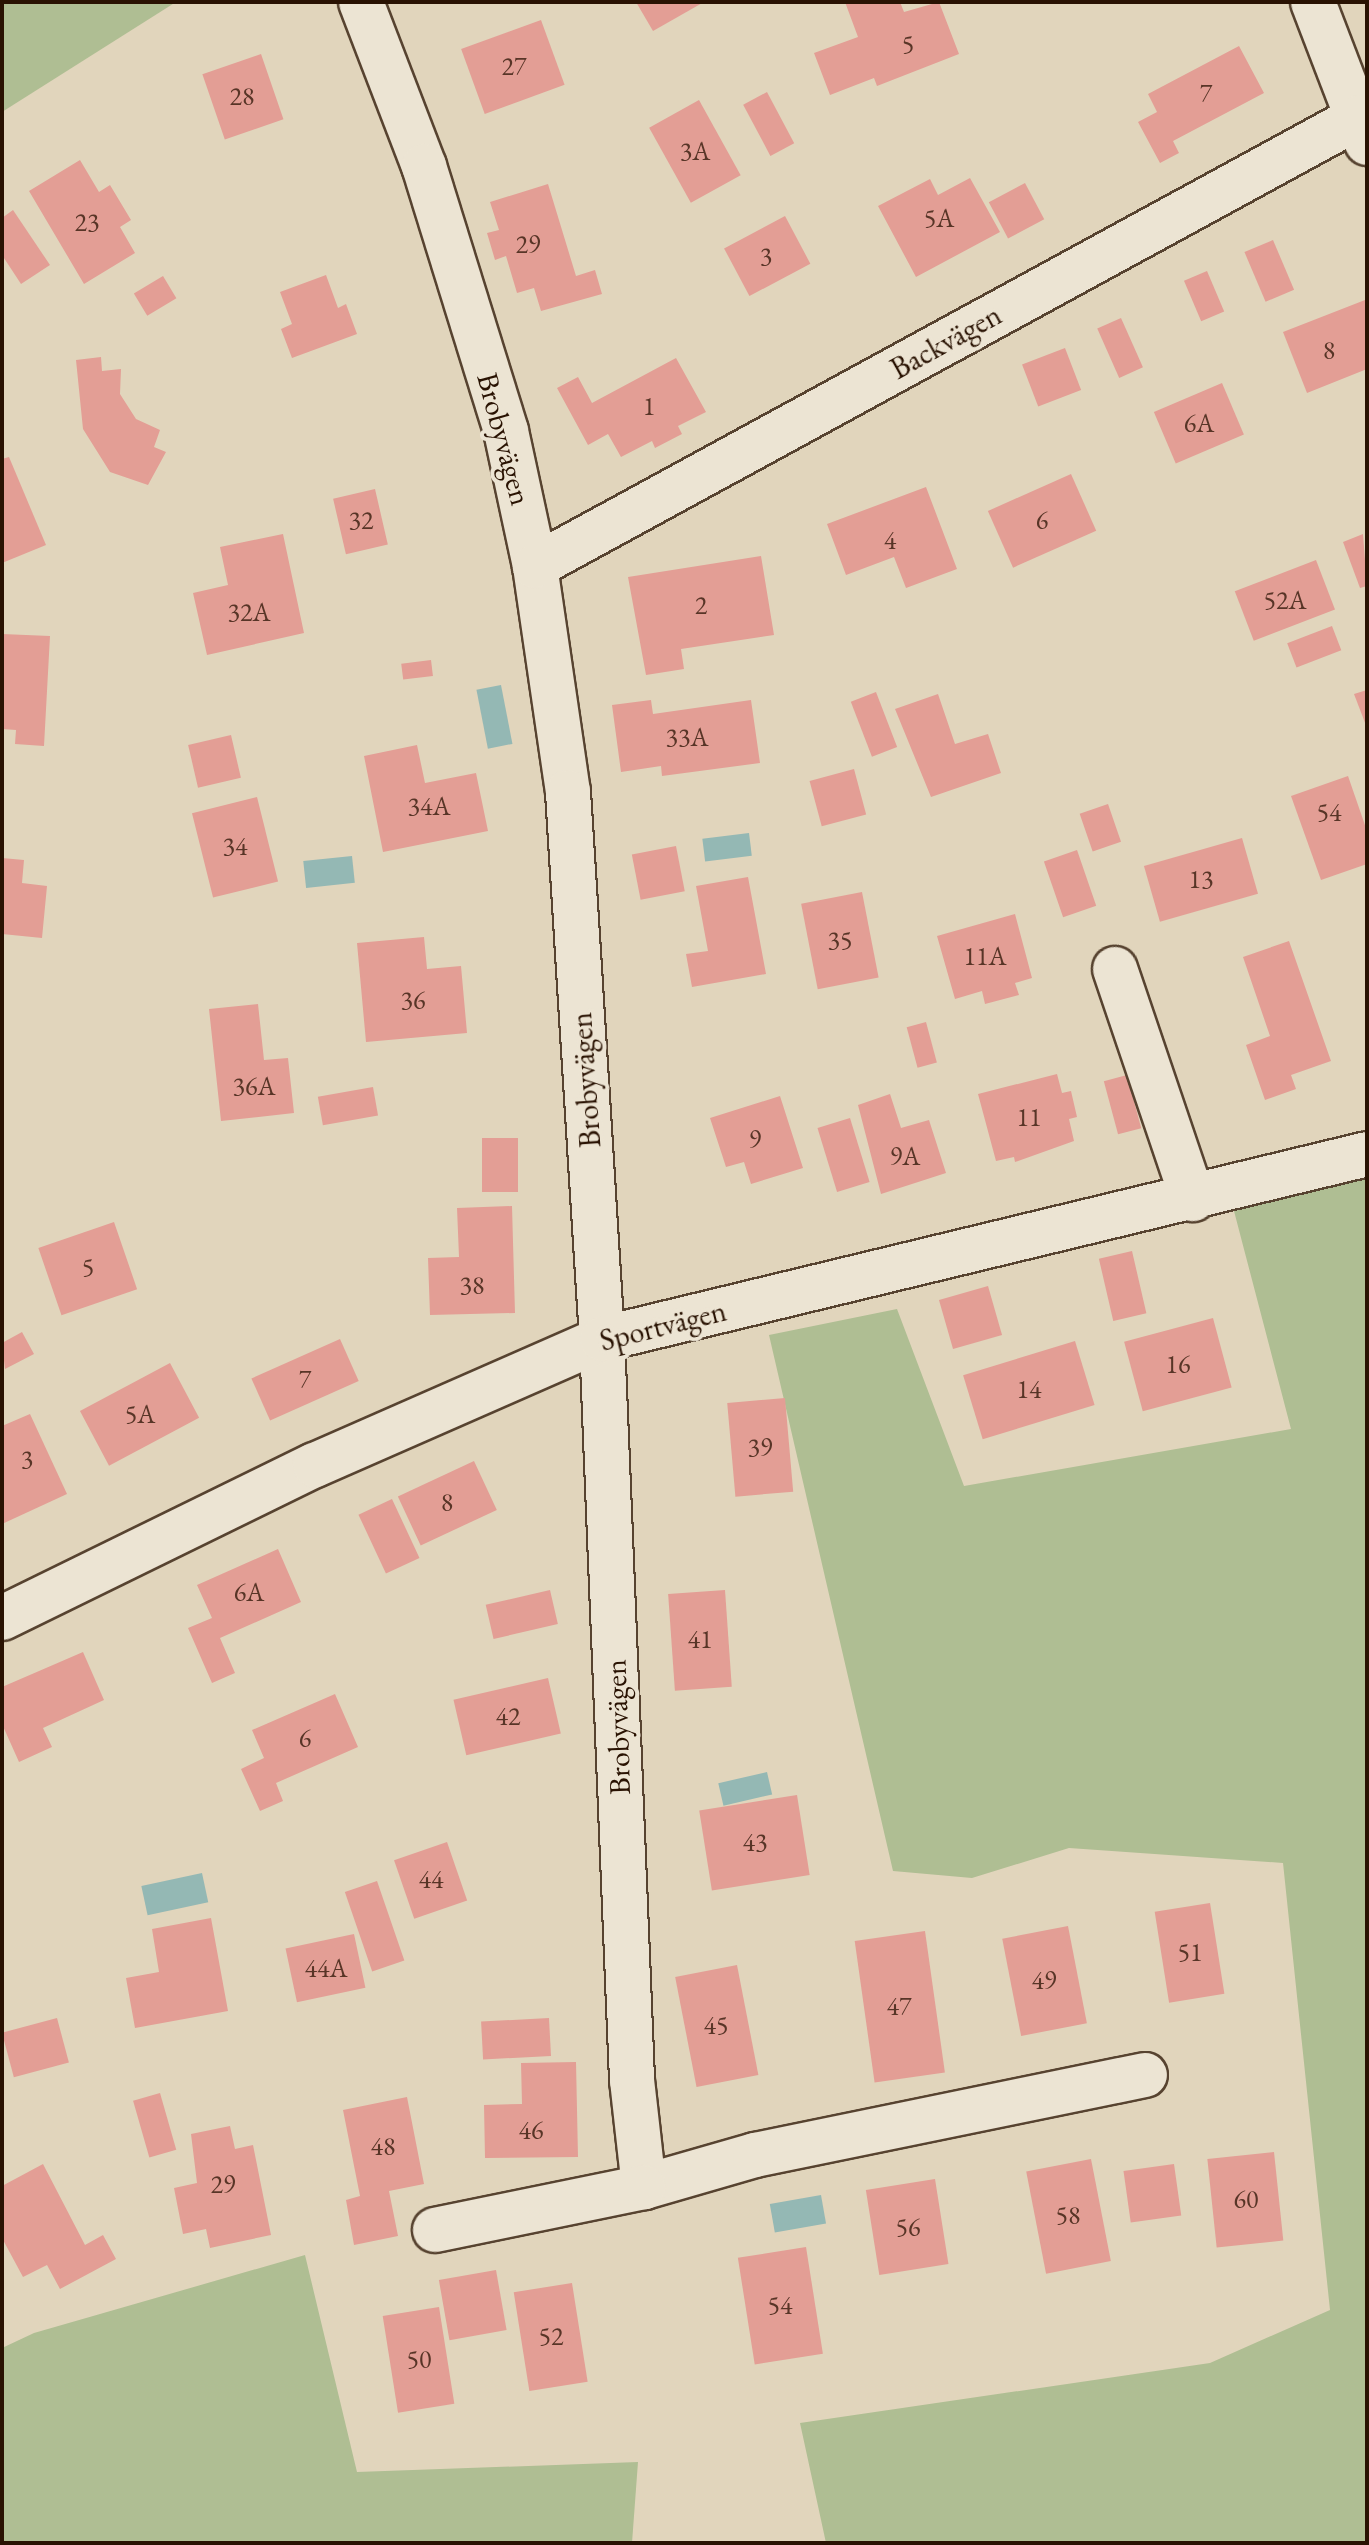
<!DOCTYPE html>
<meta charset="utf-8">
<style>
body{margin:0}
#map{position:relative;width:1369px;height:2545px;overflow:hidden;background:#e1d5bc;font-family:"EB Garamond",serif}
div>[style]{position:absolute}
.green>*{inset:0;background:#afbe93}
.water>*{inset:0;background:#94b8b4;transform-origin:0 0}
.building>*{inset:0;background:#e39e95;transform-origin:0 0}
.roads{filter:drop-shadow(2px 0 #574330) drop-shadow(-2px 0 #574330) drop-shadow(0 2px #574330) drop-shadow(0 -2px #574330)}
.minor>*{height:44px;margin:-22px;padding:0 22px;transform-origin:22px;border-radius:22px;background:#ece4d3}
span{translate:-50% -50%;white-space:nowrap;text-align:center;line-height:1.15;-webkit-text-stroke:8px #ece4d3;paint-order:stroke}
.number-label{font-size:26px;color:#583527}
.number-label span{-webkit-text-stroke-width:0}
.street-label{font-size:30px;color:#291202}
.frame{position:absolute;inset:0;border:4px solid #291202;pointer-events:none}
</style>
<div id="map">
<div class="green">
<i style="clip-path:polygon(2px 2px,176px 2px,2px 112px)"></i>
<i style="clip-path:polygon(1367px 1173px,1367px 2543px,826px 2543px,800px 2423px,1210px 2363px,1330px 2310px,1283px 1863px,1069px 1848px,972px 1878px,893px 1871px,769px 1335px,897px 1309px,964px 1486px,1291px 1429px,1234px 1211px)"></i>
<i style="clip-path:polygon(305px 2255px,357px 2472px,638px 2462px,632px 2543px,2px 2543px,2px 2348px,34px 2333px)"></i>
</div>
<div class="water">
<i style="left:501px;top:685px;width:60px;height:25px;rotate:79deg"></i>
<i style="left:749px;top:833px;width:23px;height:47px;rotate:83deg"></i>
<i style="left:352px;top:856px;width:27px;height:49px;rotate:84deg"></i>
<i style="left:767px;top:1772px;width:23px;height:50px;rotate:77deg"></i>
<i style="left:202px;top:1873px;width:30px;height:62px;rotate:78deg"></i>
<i style="left:821px;top:2195px;width:29px;height:52px;rotate:80deg"></i>
</div>
<div class="building">
<i style="clip-path:polygon(636px 2px,704px 2px,653px 31px)"></i>
<i style="clip-path:polygon(845px 2px,900px 2px,904px 12px,939px 2px,959px 54px,877px 86px,874px 78px,830px 95px,814px 53px,858px 37px)"></i>
<i style="left:541px;top:20px;width:69px;height:85px;rotate:70deg"></i>
<i style="clip-path:polygon(1239px 46px,1264px 93px,1173px 141px,1179px 153px,1160px 163px,1138px 122px,1157px 112px,1148px 94px)"></i>
<i style="left:261px;top:54px;width:69px;height:62px;rotate:71deg"></i>
<i style="left:767px;top:92px;width:58px;height:27px;rotate:62deg"></i>
<i style="left:699px;top:100px;width:86px;height:57px;rotate:61deg"></i>
<i style="clip-path:polygon(80px 160px,99px 192px,110px 185px,131px 220px,120px 227px,135px 253px,84px 284px,29px 191px)"></i>
<i style="clip-path:polygon(970px 178px,1000px 232px,916px 277px,878px 206px,930px 179px,938px 195px)"></i>
<i style="left:1025px;top:183px;width:41px;height:41px;rotate:62deg"></i>
<i style="clip-path:polygon(548px 184px,576px 276px,595px 270px,602px 294px,541px 311px,534px 288px,517px 293px,506px 256px,495px 260px,487px 233px,499px 230px,490px 202px)"></i>
<i style="clip-path:polygon(13px 210px,50px 265px,21px 284px,2px 255px,2px 218px)"></i>
<i style="left:785px;top:216px;width:54px;height:69px;rotate:62deg"></i>
<i style="left:1273px;top:240px;width:54px;height:31px;rotate:67deg"></i>
<i style="left:1207px;top:271px;width:44px;height:25px;rotate:67deg"></i>
<i style="clip-path:polygon(326px 275px,338px 308px,346px 304px,357px 334px,292px 358px,281px 329px,292px 324px,280px 292px)"></i>
<i style="left:163px;top:276px;width:26px;height:34px;rotate:59deg"></i>
<i style="clip-path:polygon(1365px 300px,1367px 369px,1307px 393px,1283px 332px)"></i>
<i style="left:1121px;top:318px;width:54px;height:26px;rotate:66deg"></i>
<i style="left:1065px;top:348px;width:45px;height:46px;rotate:69deg"></i>
<i style="clip-path:polygon(101px 357px,102px 371px,121px 369px,120px 394px,136px 419px,160px 430px,154px 447px,166px 452px,148px 485px,110px 472px,83px 429px,76px 360px)"></i>
<i style="clip-path:polygon(676px 358px,706px 412px,678px 426px,682px 434px,655px 448px,652px 441px,621px 457px,608px 434px,588px 445px,557px 388px,578px 377px,592px 403px)"></i>
<i style="left:1222px;top:383px;width:56px;height:74px;rotate:67deg"></i>
<i style="clip-path:polygon(9px 457px,46px 545px,2px 563px,2px 459px)"></i>
<i style="left:1071px;top:474px;width:62px;height:91px;rotate:66deg"></i>
<i style="clip-path:polygon(926px 487px,957px 569px,906px 588px,894px 557px,846px 575px,827px 524px)"></i>
<i style="left:375px;top:489px;width:57px;height:43px;rotate:77deg"></i>
<i style="clip-path:polygon(283px 534px,304px 633px,207px 655px,193px 593px,228px 585px,220px 547px)"></i>
<i style="clip-path:polygon(1363px 534px,1367px 586px,1360px 588px,1343px 542px)"></i>
<i style="clip-path:polygon(761px 556px,774px 635px,681px 649px,684px 669px,646px 675px,628px 577px)"></i>
<i style="left:1316px;top:560px;width:53px;height:87px;rotate:69deg"></i>
<i style="left:1332px;top:626px;width:26px;height:48px;rotate:69deg"></i>
<i style="clip-path:polygon(2px 634px,50px 636px,44px 746px,15px 744px,16px 730px,2px 729px)"></i>
<i style="left:431px;top:660px;width:16px;height:30px;rotate:83deg"></i>
<i style="clip-path:polygon(1367px 690px,1367px 728px,1354px 694px)"></i>
<i style="left:876px;top:692px;width:59px;height:27px;rotate:69deg"></i>
<i style="clip-path:polygon(938px 694px,955px 744px,988px 734px,1001px 773px,931px 797px,895px 709px)"></i>
<i style="clip-path:polygon(651px 700px,653px 714px,751px 700px,760px 763px,662px 776px,661px 766px,621px 772px,612px 705px)"></i>
<i style="left:231px;top:735px;width:44px;height:44px;rotate:77deg"></i>
<i style="clip-path:polygon(417px 745px,425px 783px,476px 773px,488px 831px,383px 852px,364px 756px)"></i>
<i style="left:854px;top:769px;width:47px;height:46px;rotate:75deg"></i>
<i style="clip-path:polygon(1348px 776px,1367px 831px,1367px 864px,1321px 880px,1291px 796px)"></i>
<i style="left:257px;top:797px;width:87px;height:67px;rotate:76deg"></i>
<i style="left:1108px;top:804px;width:40px;height:30px;rotate:71deg"></i>
<i style="left:1242px;top:838px;width:58px;height:102px;rotate:74deg"></i>
<i style="left:676px;top:846px;width:46px;height:45px;rotate:79deg"></i>
<i style="left:1077px;top:850px;width:59px;height:35px;rotate:71deg"></i>
<i style="clip-path:polygon(2px 858px,24px 860px,22px 883px,47px 886px,42px 938px,2px 934px)"></i>
<i style="clip-path:polygon(748px 877px,766px 974px,692px 987px,686px 954px,708px 951px,696px 886px)"></i>
<i style="left:862px;top:892px;width:87px;height:62px;rotate:79deg"></i>
<i style="clip-path:polygon(1015px 914px,1032px 978px,1015px 983px,1019px 995px,985px 1004px,982px 991px,955px 999px,937px 936px)"></i>
<i style="clip-path:polygon(424px 937px,427px 969px,461px 966px,467px 1033px,366px 1042px,357px 943px)"></i>
<i style="clip-path:polygon(1289px 941px,1331px 1061px,1291px 1075px,1296px 1089px,1265px 1100px,1246px 1045px,1270px 1036px,1243px 957px)"></i>
<i style="clip-path:polygon(258px 1004px,264px 1060px,288px 1058px,294px 1113px,221px 1121px,209px 1009px)"></i>
<i style="left:926px;top:1022px;width:42px;height:20px;rotate:75deg"></i>
<i style="clip-path:polygon(1057px 1074px,1062px 1093px,1071px 1091px,1077px 1117px,1069px 1119px,1074px 1141px,1015px 1162px,1014px 1157px,996px 1161px,978px 1094px)"></i>
<i style="left:1127px;top:1075px;width:55px;height:24px;rotate:75deg"></i>
<i style="left:373px;top:1087px;width:29px;height:56px;rotate:80deg"></i>
<i style="clip-path:polygon(890px 1094px,901px 1128px,929px 1120px,946px 1173px,881px 1194px,858px 1105px)"></i>
<i style="clip-path:polygon(780px 1096px,803px 1168px,751px 1184px,744px 1162px,726px 1167px,710px 1118px)"></i>
<i style="left:850px;top:1118px;width:67px;height:34px;rotate:73deg"></i>
<i style="left:518px;top:1138px;width:54px;height:36px;rotate:90deg"></i>
<i style="clip-path:polygon(512px 1206px,515px 1313px,430px 1315px,428px 1258px,459px 1257px,457px 1208px)"></i>
<i style="left:114px;top:1222px;width:71px;height:80px;rotate:71deg"></i>
<i style="left:1132px;top:1251px;width:64px;height:34px;rotate:77deg"></i>
<i style="left:988px;top:1286px;width:51px;height:51px;rotate:74deg"></i>
<i style="left:1213px;top:1318px;width:72px;height:92px;rotate:75deg"></i>
<i style="clip-path:polygon(22px 1332px,34px 1354px,5px 1369px,2px 1343px)"></i>
<i style="left:340px;top:1339px;width:46px;height:97px;rotate:66deg"></i>
<i style="left:1075px;top:1341px;width:67px;height:117px;rotate:73deg"></i>
<i style="left:170px;top:1363px;width:62px;height:102px;rotate:62deg"></i>
<i style="left:785px;top:1398px;width:94px;height:58px;rotate:85deg"></i>
<i style="clip-path:polygon(30px 1414px,67px 1494px,2px 1524px,2px 1426px)"></i>
<i style="left:474px;top:1461px;width:54px;height:84px;rotate:65deg"></i>
<i style="left:392px;top:1499px;width:65px;height:37px;rotate:65deg"></i>
<i style="clip-path:polygon(278px 1549px,301px 1602px,220px 1638px,235px 1673px,212px 1683px,188px 1628px,212px 1618px,197px 1585px)"></i>
<i style="left:550px;top:1590px;width:35px;height:66px;rotate:77deg"></i>
<i style="left:725px;top:1590px;width:97px;height:57px;rotate:86deg"></i>
<i style="clip-path:polygon(83px 1652px,104px 1700px,43px 1728px,52px 1747px,19px 1762px,2px 1724px,2px 1687px)"></i>
<i style="left:548px;top:1678px;width:57px;height:97px;rotate:77deg"></i>
<i style="clip-path:polygon(335px 1694px,358px 1747px,276px 1783px,283px 1801px,260px 1811px,241px 1769px,264px 1758px,252px 1730px)"></i>
<i style="left:797px;top:1795px;width:81px;height:99px;rotate:81deg"></i>
<i style="left:447px;top:1842px;width:62px;height:56px;rotate:71deg"></i>
<i style="left:377px;top:1881px;width:84px;height:34px;rotate:71deg"></i>
<i style="left:1210px;top:1903px;width:92px;height:56px;rotate:81deg"></i>
<i style="clip-path:polygon(211px 1918px,228px 2011px,135px 2028px,126px 1978px,159px 1972px,152px 1929px)"></i>
<i style="left:1068px;top:1926px;width:99px;height:67px;rotate:79deg"></i>
<i style="left:925px;top:1931px;width:143px;height:71px;rotate:82deg"></i>
<i style="left:354px;top:1934px;width:55px;height:70px;rotate:78deg"></i>
<i style="left:737px;top:1965px;width:112px;height:63px;rotate:79deg"></i>
<i style="left:57px;top:2018px;width:46px;height:57px;rotate:75deg"></i>
<i style="left:549px;top:2018px;width:38px;height:68px;rotate:87deg"></i>
<i style="clip-path:polygon(576px 2062px,578px 2157px,485px 2158px,484px 2105px,522px 2104px,521px 2063px)"></i>
<i style="left:160px;top:2093px;width:59px;height:28px;rotate:74deg"></i>
<i style="clip-path:polygon(407px 2097px,424px 2184px,389px 2191px,398px 2236px,354px 2245px,346px 2200px,360px 2196px,343px 2110px)"></i>
<i style="clip-path:polygon(230px 2126px,235px 2149px,253px 2145px,271px 2235px,210px 2248px,206px 2229px,183px 2234px,174px 2188px,197px 2183px,191px 2134px)"></i>
<i style="left:1274px;top:2152px;width:89px;height:67px;rotate:84deg"></i>
<i style="left:1091px;top:2159px;width:104px;height:66px;rotate:79deg"></i>
<i style="clip-path:polygon(43px 2164px,85px 2245px,103px 2235px,116px 2259px,60px 2289px,47px 2265px,23px 2277px,2px 2238px,2px 2186px)"></i>
<i style="left:1174px;top:2164px;width:52px;height:51px;rotate:82deg"></i>
<i style="left:935px;top:2179px;width:86px;height:70px;rotate:81deg"></i>
<i style="left:806px;top:2247px;width:108px;height:69px;rotate:81deg"></i>
<i style="left:496px;top:2270px;width:61px;height:58px;rotate:80deg"></i>
<i style="left:572px;top:2283px;width:100px;height:59px;rotate:81deg"></i>
<i style="left:439px;top:2307px;width:98px;height:57px;rotate:81deg"></i>
</div>
<div class="roads">
<div class="minor">
<i style="left:361px;top:2px;width:176px;rotate:69deg"></i>
<i style="left:424px;top:166px;width:277px;rotate:72.8deg"></i>
<i style="left:506px;top:431px;width:138px;rotate:77.9deg"></i>
<i style="left:535px;top:566px;width:228px;rotate:81.7deg"></i>
<i style="left:568px;top:792px;width:548px;rotate:86.44deg"></i>
<i style="left:602px;top:1339px;width:742px;rotate:87.68deg"></i>
<i style="left:632px;top:2080px;width:108px;rotate:83.6deg"></i>
<i style="left:644px;top:2187px;width:116px;rotate:-16.1deg"></i>
<i style="left:755px;top:2155px;width:398px;rotate:-11.6deg"></i>
<i style="left:1313px;top:2px;width:151px;rotate:69deg"></i>
<i style="left:535px;top:566px;width:936px;rotate:-28.59deg"></i>
<i style="left:1115px;top:969px;width:243px;rotate:71.3deg"></i>
<i style="left:2px;top:1618px;width:348px;rotate:-26.1deg"></i>
<i style="left:315px;top:1465px;width:313px;rotate:-23.7deg"></i>
<i style="left:602px;top:1339px;width:787px;rotate:-13.59deg"></i>
<i style="left:435px;top:2230px;width:213px;rotate:-11.6deg"></i>
</div>
</div>
<div class="number-label">
<span style="left:908px;top:45px">5</span>
<span style="left:514px;top:67px">27</span>
<span style="left:1206px;top:94px">7</span>
<span style="left:242px;top:97px">28</span>
<span style="left:695px;top:152px">3A</span>
<span style="left:939px;top:219px">5A</span>
<span style="left:87px;top:223px">23</span>
<span style="left:528px;top:245px">29</span>
<span style="left:766px;top:257px">3</span>
<span style="left:1329px;top:351px">8</span>
<span style="left:649px;top:407px">1</span>
<span style="left:1199px;top:424px">6A</span>
<span style="left:361px;top:521px">32</span>
<span style="left:1042px;top:521px">6</span>
<span style="left:890px;top:541px">4</span>
<span style="left:1285px;top:601px">52A</span>
<span style="left:701px;top:606px">2</span>
<span style="left:249px;top:613px">32A</span>
<span style="left:687px;top:738px">33A</span>
<span style="left:429px;top:807px">34A</span>
<span style="left:1329px;top:813px">54</span>
<span style="left:235px;top:847px">34</span>
<span style="left:1201px;top:880px">13</span>
<span style="left:840px;top:941px">35</span>
<span style="left:985px;top:957px">11A</span>
<span style="left:413px;top:1001px">36</span>
<span style="left:254px;top:1087px">36A</span>
<span style="left:1029px;top:1118px">11</span>
<span style="left:755px;top:1140px">9</span>
<span style="left:905px;top:1157px">9A</span>
<span style="left:88px;top:1268px">5</span>
<span style="left:472px;top:1286px">38</span>
<span style="left:1178px;top:1365px">16</span>
<span style="left:305px;top:1380px">7</span>
<span style="left:1029px;top:1390px">14</span>
<span style="left:140px;top:1415px">5A</span>
<span style="left:760px;top:1448px">39</span>
<span style="left:27px;top:1460px">3</span>
<span style="left:447px;top:1503px">8</span>
<span style="left:249px;top:1593px">6A</span>
<span style="left:700px;top:1640px">41</span>
<span style="left:508px;top:1717px">42</span>
<span style="left:305px;top:1739px">6</span>
<span style="left:755px;top:1843px">43</span>
<span style="left:431px;top:1880px">44</span>
<span style="left:1190px;top:1953px">51</span>
<span style="left:326px;top:1969px">44A</span>
<span style="left:1044px;top:1981px">49</span>
<span style="left:899px;top:2007px">47</span>
<span style="left:716px;top:2026px">45</span>
<span style="left:531px;top:2131px">46</span>
<span style="left:383px;top:2147px">48</span>
<span style="left:223px;top:2185px">29</span>
<span style="left:1246px;top:2200px">60</span>
<span style="left:1068px;top:2216px">58</span>
<span style="left:908px;top:2228px">56</span>
<span style="left:780px;top:2306px">54</span>
<span style="left:551px;top:2337px">52</span>
<span style="left:419px;top:2360px">50</span>
</div>
<div class="street-label">
<span style="left:946px;top:342px;rotate:-29deg">Backvägen</span>
<span style="left:504px;top:439px;rotate:75deg">Brobyvägen</span>
<span style="left:586px;top:1080px;rotate:-94deg">Brobyvägen</span>
<span style="left:663px;top:1326px;rotate:-14deg">Sportvägen</span>
<span style="left:618px;top:1727px;rotate:-92deg">Brobyvägen</span>
</div>
<div class="frame"></div>
</div>
